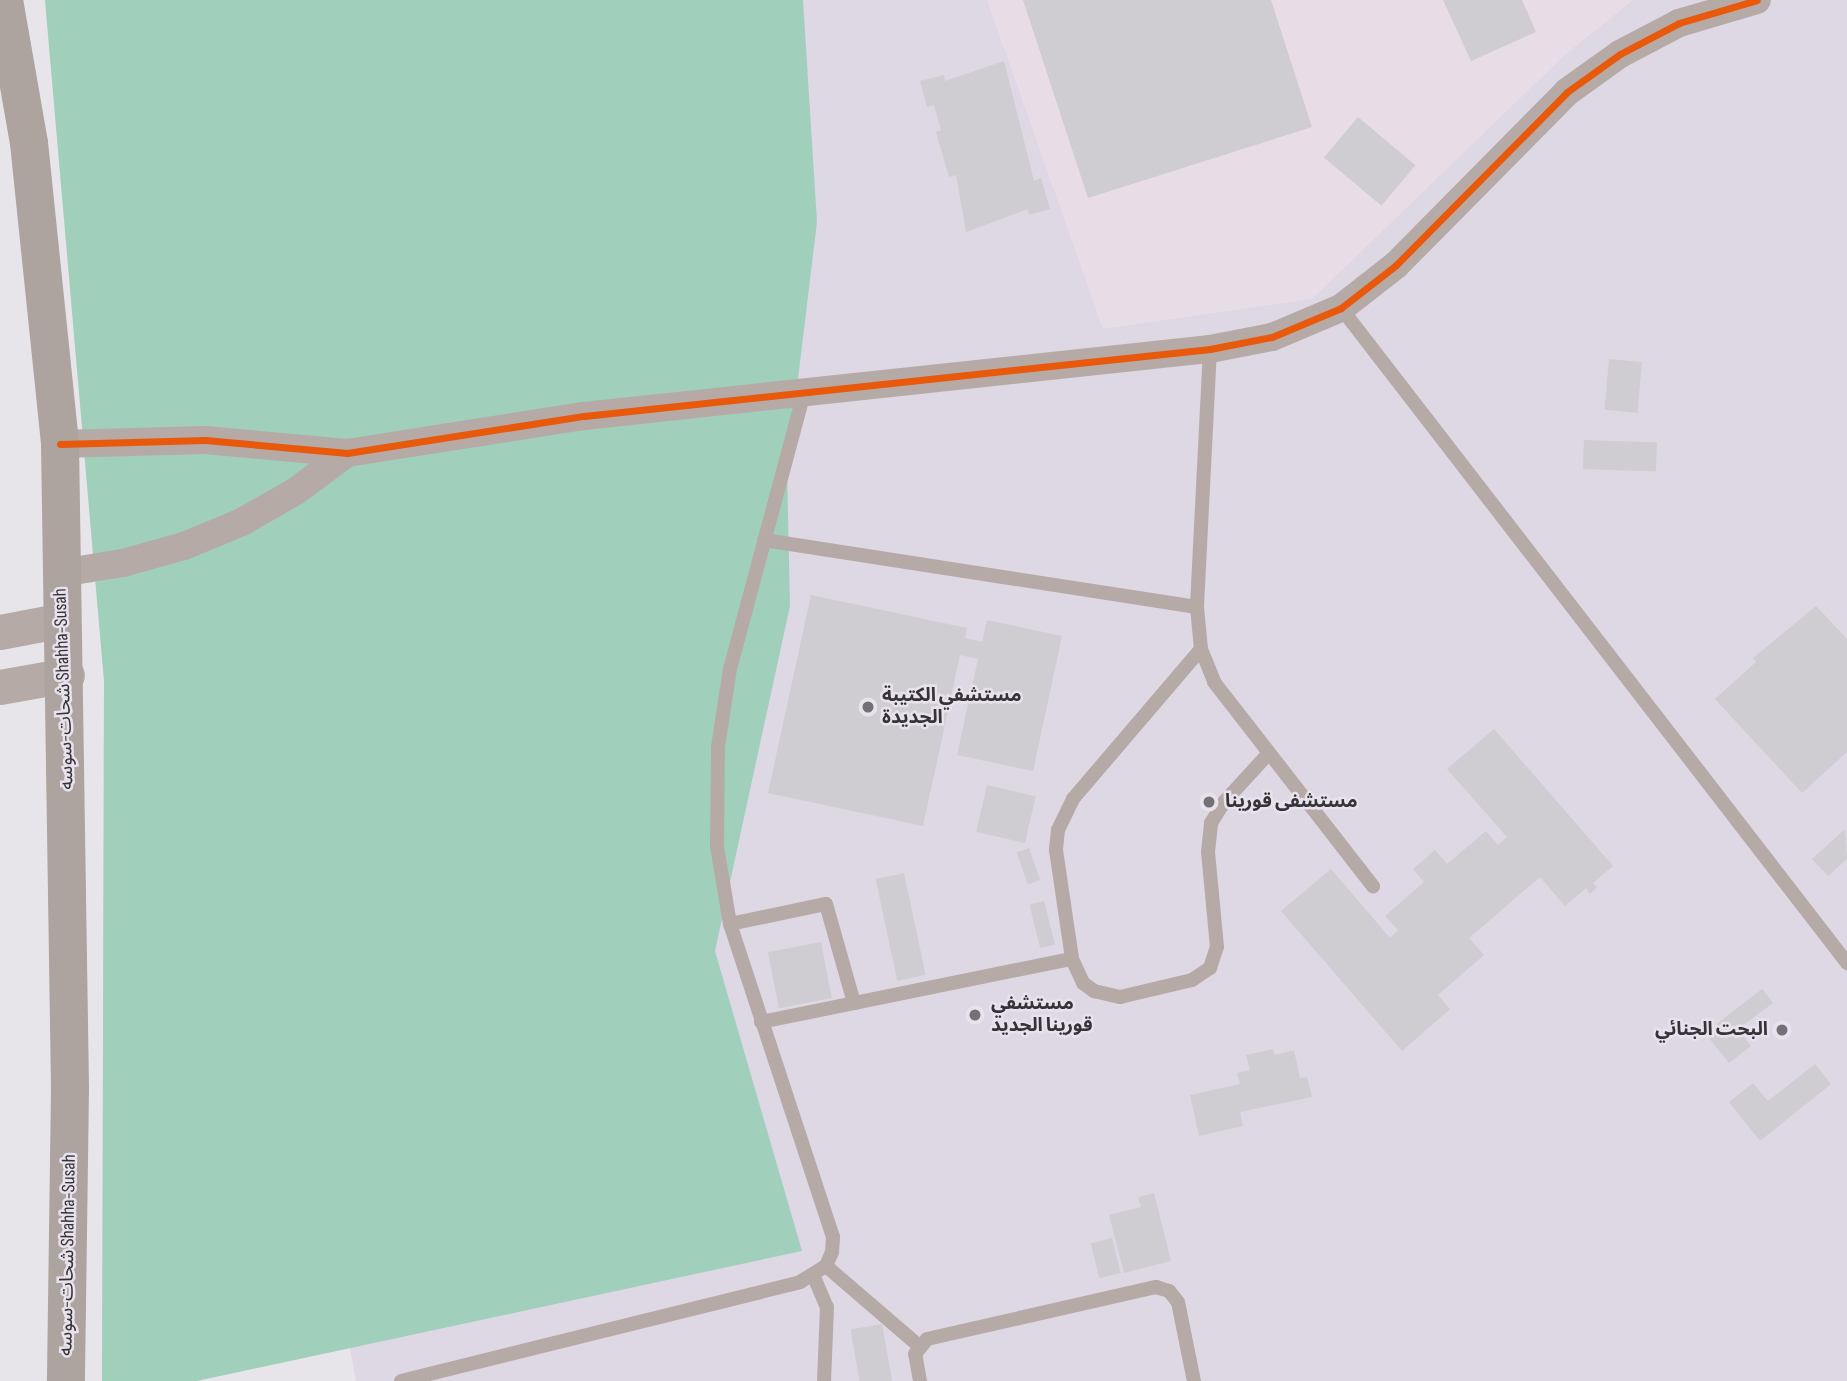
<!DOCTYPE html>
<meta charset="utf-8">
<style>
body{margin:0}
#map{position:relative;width:1847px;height:1381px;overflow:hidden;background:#e8e5ea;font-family:"Sofia Sans Condensed","Noto Sans Arabic",sans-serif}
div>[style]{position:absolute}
.built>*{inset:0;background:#ded7e4}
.industrial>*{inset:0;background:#e8dce7}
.forest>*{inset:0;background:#a0d0bb}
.building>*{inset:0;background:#cfcdd1;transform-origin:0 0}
.service>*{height:14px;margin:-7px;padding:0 7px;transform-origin:7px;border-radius:7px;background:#b6aaa6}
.minor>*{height:28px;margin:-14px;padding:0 14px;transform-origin:14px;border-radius:14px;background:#b6aaa6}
.tertiary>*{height:35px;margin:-17.5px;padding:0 17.5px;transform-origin:17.5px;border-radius:17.5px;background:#b6aaa6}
.primary>*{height:38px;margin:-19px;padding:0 19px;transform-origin:19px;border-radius:19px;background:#ada39f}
.cycleway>*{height:7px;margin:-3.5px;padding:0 3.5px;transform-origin:3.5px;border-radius:3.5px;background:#e8590c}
.dots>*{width:19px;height:19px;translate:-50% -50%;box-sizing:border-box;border:4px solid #e8e2ed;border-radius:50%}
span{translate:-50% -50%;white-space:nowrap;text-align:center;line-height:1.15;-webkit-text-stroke:5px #e8e2ed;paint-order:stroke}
.street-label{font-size:19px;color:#353337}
.poi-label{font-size:19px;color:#353337;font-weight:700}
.left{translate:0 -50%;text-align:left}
.right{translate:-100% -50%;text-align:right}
</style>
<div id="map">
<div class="built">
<i style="clip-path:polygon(45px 0,1847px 0,1847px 1381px,356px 1381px,350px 1348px,102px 1381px,104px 681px)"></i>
</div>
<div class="industrial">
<i style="clip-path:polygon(987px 0,1633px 0,1566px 54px,1312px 299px,1103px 329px)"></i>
</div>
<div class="forest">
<i style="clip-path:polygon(45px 0,803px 0,817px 222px,787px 470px,790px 606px,715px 951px,802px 1251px,197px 1381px,102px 1381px,104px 681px)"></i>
</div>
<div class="building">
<i style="clip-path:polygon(1023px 0,1271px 0,1312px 127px,1088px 198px)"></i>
<i style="clip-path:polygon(1443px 0,1522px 0,1536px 32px,1471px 61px)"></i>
<i style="clip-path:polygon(1004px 61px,1034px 181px,1041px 178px,1050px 209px,1029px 215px,1028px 209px,966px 232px,956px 175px,949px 177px,936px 132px,941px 130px,934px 105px,927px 107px,920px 81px,944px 75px,945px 81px)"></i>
<i style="left:1358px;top:117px;width:75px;height:53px;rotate:40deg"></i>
<i style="left:1609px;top:359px;width:33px;height:51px;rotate:5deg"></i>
<i style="left:1584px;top:440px;width:73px;height:29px;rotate:2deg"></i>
<i style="clip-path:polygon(811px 595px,967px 628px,965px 638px,982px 642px,987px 620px,1062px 636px,1033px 771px,957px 755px,978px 659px,960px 655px,923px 826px,768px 793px)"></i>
<i style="clip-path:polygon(1816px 606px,1847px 639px,1847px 752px,1802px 793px,1715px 699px,1756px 662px,1753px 658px)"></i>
<i style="clip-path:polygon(1494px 729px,1613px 866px,1593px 883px,1597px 887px,1590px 894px,1586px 888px,1565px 906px,1540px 877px,1469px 938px,1484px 955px,1438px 995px,1450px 1009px,1402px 1051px,1281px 911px,1331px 869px,1390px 938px,1398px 930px,1385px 916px,1424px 882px,1413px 869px,1435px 850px,1447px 864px,1486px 831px,1498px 845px,1507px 837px,1447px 769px)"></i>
<i style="left:987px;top:785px;width:50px;height:48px;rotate:13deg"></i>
<i style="clip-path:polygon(1845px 829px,1847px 859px,1828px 876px,1812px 859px)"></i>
<i style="left:1029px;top:848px;width:34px;height:13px;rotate:71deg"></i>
<i style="left:904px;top:873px;width:104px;height:29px;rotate:78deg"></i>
<i style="left:1044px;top:901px;width:45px;height:15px;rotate:76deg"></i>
<i style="left:821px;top:942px;width:57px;height:54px;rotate:79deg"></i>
<i style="clip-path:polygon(1762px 989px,1773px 1003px,1738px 1029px,1751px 1046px,1729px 1063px,1705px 1033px)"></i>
<i style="clip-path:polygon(1273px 1049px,1275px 1055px,1294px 1050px,1300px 1078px,1307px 1077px,1312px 1097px,1240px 1112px,1243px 1126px,1199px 1136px,1190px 1095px,1240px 1084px,1237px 1073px,1250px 1070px,1246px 1055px)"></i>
<i style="clip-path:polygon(1815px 1064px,1831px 1084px,1760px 1141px,1729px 1102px,1753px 1083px,1768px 1101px)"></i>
<i style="clip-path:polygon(1154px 1193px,1171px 1261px,1124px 1273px,1109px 1215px,1141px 1207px,1138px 1197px)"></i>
<i style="left:1112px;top:1238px;width:36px;height:22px;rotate:76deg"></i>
<i style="left:882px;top:1324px;width:58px;height:32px;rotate:80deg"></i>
</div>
<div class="service">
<i style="left:1341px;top:308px;width:828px;rotate:52.31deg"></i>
<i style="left:1210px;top:349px;width:258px;rotate:92.9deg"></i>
<i style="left:1197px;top:607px;width:42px;rotate:84.6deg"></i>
<i style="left:1201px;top:649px;width:35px;rotate:68deg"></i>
<i style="left:1214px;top:682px;width:259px;rotate:52.1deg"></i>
<i style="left:764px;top:540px;width:438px;rotate:8.8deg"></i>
<i style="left:1201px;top:649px;width:197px;rotate:130.5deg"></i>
<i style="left:1073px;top:799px;width:34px;rotate:116deg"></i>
<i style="left:1058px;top:830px;width:20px;rotate:96deg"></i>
<i style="left:1056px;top:850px;width:110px;rotate:81.6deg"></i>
<i style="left:1072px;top:959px;width:26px;rotate:65deg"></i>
<i style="left:1083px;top:983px;width:14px;rotate:36deg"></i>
<i style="left:1094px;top:991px;width:27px;rotate:13deg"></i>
<i style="left:1120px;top:997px;width:74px;rotate:-13.3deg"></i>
<i style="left:1192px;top:980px;width:22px;rotate:-34deg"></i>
<i style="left:1210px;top:968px;width:22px;rotate:-72deg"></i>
<i style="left:1217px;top:947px;width:95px;rotate:-95.4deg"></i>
<i style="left:1208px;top:852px;width:29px;rotate:-84deg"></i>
<i style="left:1211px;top:823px;width:26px;rotate:-58deg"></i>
<i style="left:1225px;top:801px;width:65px;rotate:-47.5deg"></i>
<i style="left:730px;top:924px;width:98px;rotate:-11.8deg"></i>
<i style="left:826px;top:904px;width:103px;rotate:74.2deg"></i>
<i style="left:761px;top:1022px;width:317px;rotate:-11.5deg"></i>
<i style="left:826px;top:1266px;width:121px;rotate:40.7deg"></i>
<i style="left:814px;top:1277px;width:33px;rotate:67deg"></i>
<i style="left:827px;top:1307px;width:74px;rotate:92.3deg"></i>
<i style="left:401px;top:1381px;width:411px;rotate:-13.9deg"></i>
<i style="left:800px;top:1282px;width:31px;rotate:-32deg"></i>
<i style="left:826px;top:1266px;width:15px;rotate:-67deg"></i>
<i style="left:832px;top:1252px;width:15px;rotate:-86deg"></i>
<i style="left:833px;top:1237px;width:330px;rotate:-108.2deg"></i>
<i style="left:730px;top:924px;width:79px;rotate:-99.5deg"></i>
<i style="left:717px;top:846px;width:99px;rotate:-89.4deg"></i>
<i style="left:718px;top:747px;width:79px;rotate:-81.3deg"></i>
<i style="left:730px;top:669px;width:290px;rotate:-75deg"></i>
<i style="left:920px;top:1381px;width:27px;rotate:-100deg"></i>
<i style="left:915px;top:1354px;width:19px;rotate:-51deg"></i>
<i style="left:927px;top:1339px;width:235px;rotate:-12.8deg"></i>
<i style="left:1156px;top:1287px;width:14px;rotate:17deg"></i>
<i style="left:1169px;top:1291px;width:14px;rotate:51deg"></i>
<i style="left:1178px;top:1302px;width:81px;rotate:78.6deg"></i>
</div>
<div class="minor">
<i style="left:60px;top:444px;width:145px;rotate:-1.6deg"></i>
<i style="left:205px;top:440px;width:143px;rotate:5.2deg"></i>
<i style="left:347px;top:453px;width:240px;rotate:-8.9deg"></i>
<i style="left:584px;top:416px;width:630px;rotate:-6.11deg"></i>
<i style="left:1210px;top:349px;width:63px;rotate:-11deg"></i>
<i style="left:1272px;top:337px;width:75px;rotate:-22.8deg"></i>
<i style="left:1341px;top:308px;width:70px;rotate:-38deg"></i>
<i style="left:1396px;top:265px;width:243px;rotate:-45.3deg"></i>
<i style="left:1567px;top:92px;width:65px;rotate:-35.6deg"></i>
<i style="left:1620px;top:54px;width:67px;rotate:-27.7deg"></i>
<i style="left:1679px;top:23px;width:81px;rotate:-16.4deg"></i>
<i style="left:61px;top:573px;width:63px;rotate:-9.2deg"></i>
<i style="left:123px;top:563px;width:63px;rotate:-15.6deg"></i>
<i style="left:184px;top:546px;width:63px;rotate:-22.5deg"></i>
<i style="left:242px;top:522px;width:62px;rotate:-29.9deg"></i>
<i style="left:296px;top:491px;width:64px;rotate:-36.7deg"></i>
</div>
<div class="tertiary">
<i style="left:0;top:632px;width:64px;rotate:-10.8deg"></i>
<i style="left:0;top:687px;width:68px;rotate:-10.2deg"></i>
</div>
<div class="primary">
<i style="left:4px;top:0;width:145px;rotate:80.1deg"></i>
<i style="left:29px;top:143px;width:303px;rotate:84.1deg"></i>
<i style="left:60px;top:444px;width:645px;rotate:89.11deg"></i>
<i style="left:70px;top:1089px;width:292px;rotate:90.8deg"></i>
</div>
<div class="cycleway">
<i style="left:60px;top:444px;width:145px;rotate:-1.6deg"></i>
<i style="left:205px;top:440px;width:143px;rotate:5.2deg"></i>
<i style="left:347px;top:453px;width:240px;rotate:-8.9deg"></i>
<i style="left:584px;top:416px;width:630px;rotate:-6.11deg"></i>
<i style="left:1210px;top:349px;width:63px;rotate:-11deg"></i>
<i style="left:1272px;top:337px;width:75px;rotate:-22.8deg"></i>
<i style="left:1341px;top:308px;width:70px;rotate:-38deg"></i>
<i style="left:1396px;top:265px;width:243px;rotate:-45.3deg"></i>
<i style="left:1567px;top:92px;width:65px;rotate:-35.6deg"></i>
<i style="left:1620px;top:54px;width:67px;rotate:-27.7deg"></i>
<i style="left:1679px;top:23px;width:81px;rotate:-16.4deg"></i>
</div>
<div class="dots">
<i style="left:868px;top:707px;background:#747176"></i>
<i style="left:1209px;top:802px;background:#747176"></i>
<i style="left:975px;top:1015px;background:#747176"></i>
<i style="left:1782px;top:1030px;background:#747176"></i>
</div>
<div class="street-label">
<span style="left:64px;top:689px;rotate:-92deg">شحات-سوسه Shahha-Susah</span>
<span style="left:68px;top:1255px;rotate:-89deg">شحات-سوسه Shahha-Susah</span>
</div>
<div class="poi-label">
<span class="left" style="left:882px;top:707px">مستشفي الكتيبة<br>الجديدة</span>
<span class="left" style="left:1225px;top:802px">مستشفى قورينا</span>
<span class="left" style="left:991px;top:1015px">مستشفي<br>قورينا الجديد</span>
<span class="right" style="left:1768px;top:1030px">البحت الجنائي</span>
</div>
</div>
